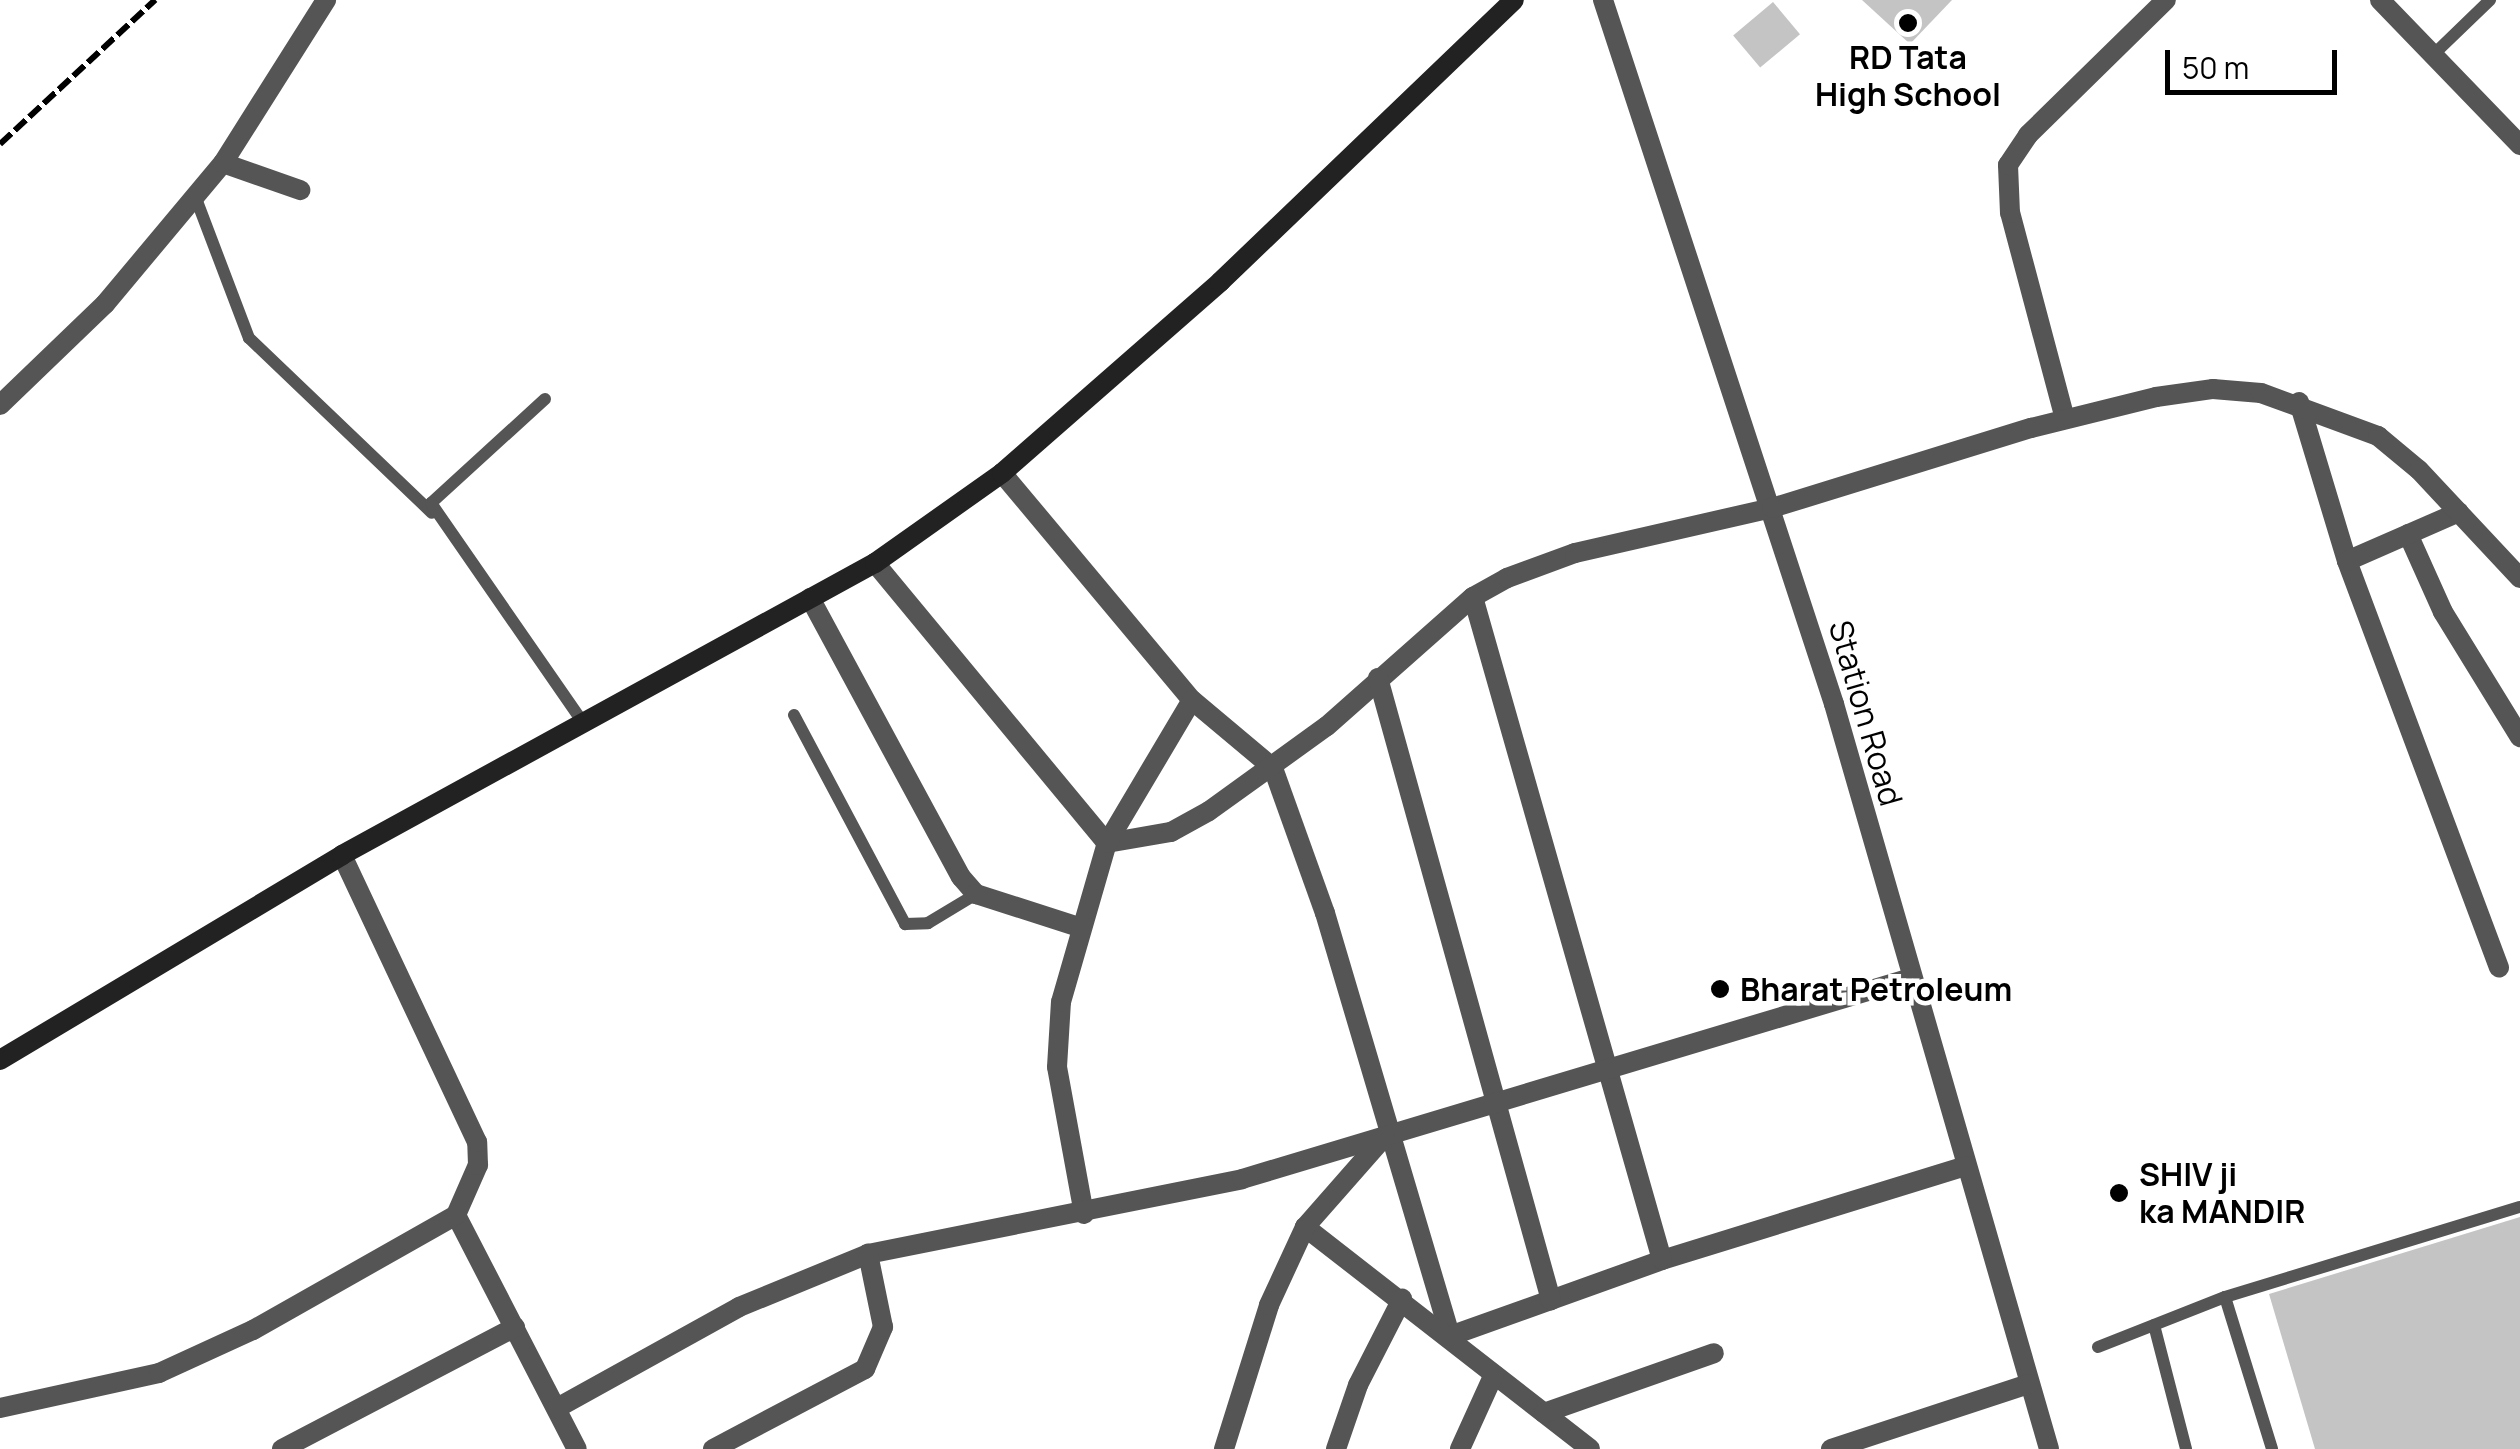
<!DOCTYPE html>
<style>
body{margin:0}
#map{position:relative;width:2520px;height:1449px;overflow:hidden;background:#fff;font-family:Manrope,sans-serif}
div>[style]{position:absolute}
.building>*{inset:0;background:#c4c4c4;transform-origin:0 0}
.service>*{height:12px;margin:-6px;padding:0 6px;transform-origin:6px;border-radius:6px;background:#555}
.minor>*{height:20px;margin:-10px;padding:0 10px;transform-origin:10px;border-radius:10px;background:#555}
.secondary>*{height:20px;margin:-10px;padding:0 10px;transform-origin:10px;border-radius:10px;background:#222}
.rail>*{height:6px;margin-top:-3px;transform-origin:0;background:repeating-linear-gradient(90deg,#000 0 15px,transparent 0 20px)}
.dots>*{width:28px;height:28px;translate:-50% -50%;box-sizing:border-box;border:5px solid #fff;border-radius:50%}
span{translate:-50% -50%;white-space:nowrap;text-align:center;line-height:1.15;-webkit-text-stroke:9px #fff;paint-order:stroke}
.poi-label{font-size:32px;color:#000;font-weight:700}
.left{translate:0 -50%;text-align:left}
.street-label{font-size:32px;color:#000}
.scale{position:absolute;left:2165px;top:50px;width:172px;height:45px;box-sizing:border-box;border:5px solid #000;border-top:0;padding-left:12px;font-size:30px;line-height:35px;white-space:nowrap;color:#000;-webkit-text-stroke:8px #fff;paint-order:stroke}
</style>
<div id="map">
<div class="building">
<i style="clip-path:polygon(1862px 0,1952px 0,1910px 44px)"></i>
<i style="left:1773px;top:2px;width:42px;height:52px;rotate:50deg"></i>
<i style="clip-path:polygon(2520px 1217px,2520px 1449px,2315px 1449px,2269px 1294px)"></i>
</div>
<div class="service">
<i style="left:2434px;top:54px;width:78px;rotate:-44deg"></i>
<i style="left:195px;top:196px;width:152px;rotate:69.2deg"></i>
<i style="left:249px;top:338px;width:253px;rotate:43.7deg"></i>
<i style="left:545px;top:399px;width:154px;rotate:137.6deg"></i>
<i style="left:431px;top:503px;width:270px;rotate:55.3deg"></i>
<i style="left:794px;top:715px;width:237px;rotate:62deg"></i>
<i style="left:905px;top:924px;width:23px;rotate:-2deg"></i>
<i style="left:928px;top:923px;width:56px;rotate:-31.1deg"></i>
<i style="left:2225px;top:1297px;width:159px;rotate:72.8deg"></i>
<i style="left:2154px;top:1325px;width:128px;rotate:75.5deg"></i>
<i style="left:2098px;top:1347px;width:136px;rotate:-21.5deg"></i>
<i style="left:2225px;top:1297px;width:308px;rotate:-17deg"></i>
</div>
<div class="minor">
<i style="left:1603px;top:0;width:741px;rotate:71.83deg"></i>
<i style="left:1834px;top:704px;width:775px;rotate:73.9deg"></i>
<i style="left:2380px;top:0;width:202px;rotate:46deg"></i>
<i style="left:223px;top:163px;width:82px;rotate:19.3deg"></i>
<i style="left:2299px;top:402px;width:166px;rotate:73.2deg"></i>
<i style="left:2347px;top:561px;width:434px;rotate:69.5deg"></i>
<i style="left:0;top:405px;width:146px;rotate:-43.9deg"></i>
<i style="left:105px;top:304px;width:184px;rotate:-50.1deg"></i>
<i style="left:223px;top:163px;width:193px;rotate:-57.7deg"></i>
<i style="left:2065px;top:419px;width:213px;rotate:-104.9deg"></i>
<i style="left:2010px;top:213px;width:48px;rotate:-92.4deg"></i>
<i style="left:2008px;top:165px;width:36px;rotate:-56deg"></i>
<i style="left:2028px;top:135px;width:193px;rotate:-44.4deg"></i>
<i style="left:1002px;top:473px;width:296px;rotate:50.1deg"></i>
<i style="left:1192px;top:700px;width:106px;rotate:40deg"></i>
<i style="left:1273px;top:768px;width:154px;rotate:70.3deg"></i>
<i style="left:1325px;top:913px;width:441px;rotate:73.5deg"></i>
<i style="left:1450px;top:1336px;width:225px;rotate:-19.7deg"></i>
<i style="left:1662px;top:1260px;width:318px;rotate:-17.2deg"></i>
<i style="left:2408px;top:534px;width:85px;rotate:65.8deg"></i>
<i style="left:2443px;top:612px;width:147px;rotate:58.4deg"></i>
<i style="left:2347px;top:561px;width:122px;rotate:-23.6deg"></i>
<i style="left:875px;top:563px;width:364px;rotate:50.4deg"></i>
<i style="left:1107px;top:843px;width:65px;rotate:-9.8deg"></i>
<i style="left:1171px;top:832px;width:43px;rotate:-28.9deg"></i>
<i style="left:1209px;top:811px;width:145px;rotate:-35.8deg"></i>
<i style="left:1327px;top:726px;width:195px;rotate:-41.5deg"></i>
<i style="left:1473px;top:597px;width:39px;rotate:-29deg"></i>
<i style="left:1507px;top:578px;width:72px;rotate:-20.2deg"></i>
<i style="left:1575px;top:553px;width:202px;rotate:-12.9deg"></i>
<i style="left:1772px;top:508px;width:271px;rotate:-17.2deg"></i>
<i style="left:2031px;top:428px;width:129px;rotate:-13.9deg"></i>
<i style="left:2156px;top:397px;width:58px;rotate:-8deg"></i>
<i style="left:2213px;top:389px;width:48px;rotate:4.8deg"></i>
<i style="left:2261px;top:393px;width:125px;rotate:20.2deg"></i>
<i style="left:2378px;top:436px;width:53px;rotate:39.7deg"></i>
<i style="left:2419px;top:470px;width:148px;rotate:46.9deg"></i>
<i style="left:1473px;top:597px;width:689px;rotate:74.09deg"></i>
<i style="left:810px;top:598px;width:317px;rotate:61.6deg"></i>
<i style="left:961px;top:877px;width:23px;rotate:49deg"></i>
<i style="left:976px;top:894px;width:108px;rotate:17.8deg"></i>
<i style="left:1378px;top:678px;width:646px;rotate:74.46deg"></i>
<i style="left:1084px;top:1214px;width:149px;rotate:-100.4deg"></i>
<i style="left:1057px;top:1067px;width:65px;rotate:-86.5deg"></i>
<i style="left:1061px;top:1002px;width:166px;rotate:-73.9deg"></i>
<i style="left:1107px;top:843px;width:166px;rotate:-59.3deg"></i>
<i style="left:456px;top:1215px;width:263px;rotate:62.7deg"></i>
<i style="left:1305px;top:1227px;width:361px;rotate:37.9deg"></i>
<i style="left:0;top:1408px;width:163px;rotate:-12.4deg"></i>
<i style="left:159px;top:1373px;width:103px;rotate:-24.6deg"></i>
<i style="left:253px;top:1330px;width:233px;rotate:-29.5deg"></i>
<i style="left:456px;top:1215px;width:55px;rotate:-66.3deg"></i>
<i style="left:478px;top:1165px;width:23px;rotate:-92deg"></i>
<i style="left:477px;top:1142px;width:317px;rotate:-115.2deg"></i>
<i style="left:557px;top:1408px;width:208px;rotate:-29deg"></i>
<i style="left:739px;top:1307px;width:139px;rotate:-22.3deg"></i>
<i style="left:868px;top:1254px;width:381px;rotate:-11.3deg"></i>
<i style="left:1242px;top:1179px;width:699px;rotate:-16.72deg"></i>
<i style="left:1544px;top:1413px;width:180px;rotate:-19.4deg"></i>
<i style="left:282px;top:1449px;width:263px;rotate:-27.6deg"></i>
<i style="left:713px;top:1449px;width:172px;rotate:-27.8deg"></i>
<i style="left:865px;top:1369px;width:46px;rotate:-66.8deg"></i>
<i style="left:883px;top:1327px;width:75px;rotate:-101.6deg"></i>
<i style="left:1224px;top:1449px;width:151px;rotate:-72.6deg"></i>
<i style="left:1269px;top:1305px;width:86px;rotate:-65.2deg"></i>
<i style="left:1305px;top:1227px;width:121px;rotate:-48.7deg"></i>
<i style="left:1336px;top:1449px;width:68px;rotate:-71deg"></i>
<i style="left:1358px;top:1385px;width:97px;rotate:-62.9deg"></i>
<i style="left:1460px;top:1449px;width:82px;rotate:-65.6deg"></i>
<i style="left:1831px;top:1449px;width:208px;rotate:-18.2deg"></i>
</div>
<div class="secondary">
<i style="left:0;top:1060px;width:399px;rotate:-30.9deg"></i>
<i style="left:342px;top:855px;width:608px;rotate:-28.72deg"></i>
<i style="left:875px;top:563px;width:156px;rotate:-35.3deg"></i>
<i style="left:1002px;top:473px;width:290px;rotate:-41.2deg"></i>
<i style="left:1220px;top:282px;width:407px;rotate:-43.8deg"></i>
</div>
<div class="rail">
<i style="left:0;top:144px;width:212px;rotate:-42.9deg"></i>
</div>
<div class="dots">
<i style="left:1908px;top:23px;background:#000"></i>
<i style="left:1720px;top:989px;background:#000"></i>
<i style="left:2119px;top:1193px;background:#000"></i>
</div>
<div class="poi-label">
<span style="left:1908px;top:76px">RD Tata<br>High School</span>
<span class="left" style="left:1740px;top:989px">Bharat Petroleum</span>
<span class="left" style="left:2139px;top:1193px">SHIV ji<br>ka MANDIR</span>
</div>
<div class="street-label">
<span style="left:1866px;top:713px;rotate:74deg">Station Road</span>
</div>
<div class="scale">50 m</div>
</div>
